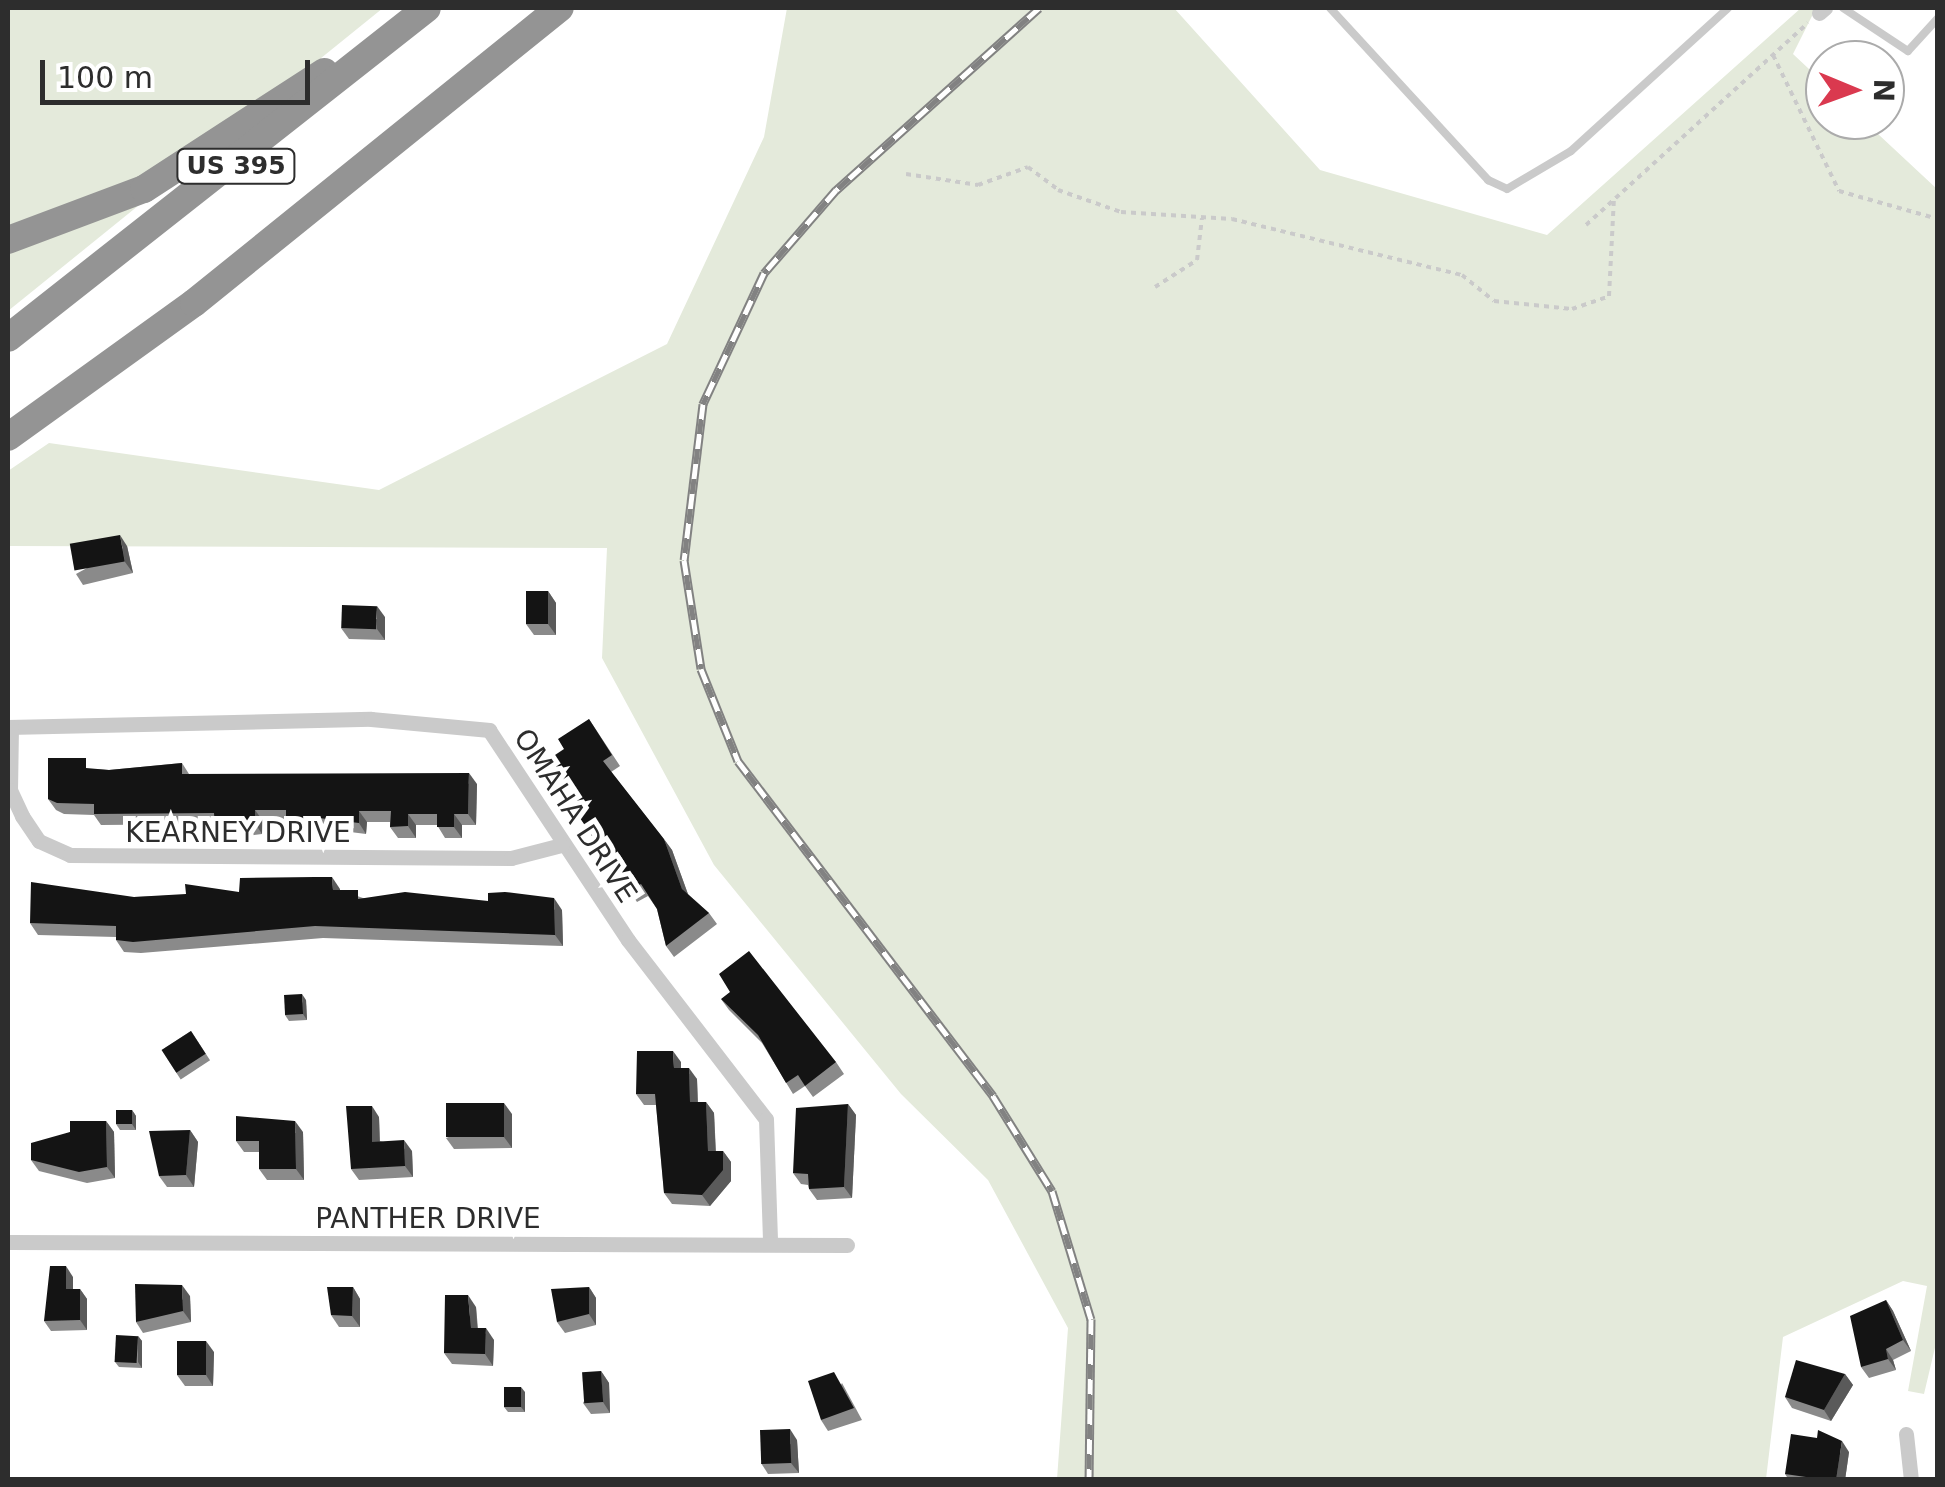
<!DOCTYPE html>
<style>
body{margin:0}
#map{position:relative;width:1945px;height:1487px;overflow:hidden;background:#fff;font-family:"DejaVu Sans",sans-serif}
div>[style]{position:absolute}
.green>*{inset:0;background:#e4eadb}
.path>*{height:4px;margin-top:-2px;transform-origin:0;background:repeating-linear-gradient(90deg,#cacaca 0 5px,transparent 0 10px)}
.lane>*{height:8px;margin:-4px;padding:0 4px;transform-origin:4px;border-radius:4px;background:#cacaca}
.street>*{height:15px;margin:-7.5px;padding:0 7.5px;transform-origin:7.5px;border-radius:7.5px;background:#cacaca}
.highway>*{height:28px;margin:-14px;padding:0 14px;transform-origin:14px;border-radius:14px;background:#949494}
.rail>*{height:9px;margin-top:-4.5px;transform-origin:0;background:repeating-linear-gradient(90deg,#fff 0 15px,#828282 0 30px);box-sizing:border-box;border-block:2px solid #828282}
.wall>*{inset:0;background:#8a8a8a;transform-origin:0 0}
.shaded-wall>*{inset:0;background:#5a5a5a}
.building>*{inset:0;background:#141414;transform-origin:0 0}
span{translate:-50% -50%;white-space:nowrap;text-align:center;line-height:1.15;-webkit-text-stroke:10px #fff;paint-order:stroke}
.shield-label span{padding:2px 8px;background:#fff;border:2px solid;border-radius:8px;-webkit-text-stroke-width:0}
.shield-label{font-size:25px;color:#2d2d2d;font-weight:700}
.street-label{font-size:28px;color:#2d2d2d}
.frame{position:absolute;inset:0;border:10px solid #2d2d2d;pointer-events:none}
.north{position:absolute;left:1805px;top:40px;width:100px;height:100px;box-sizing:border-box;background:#fff;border:2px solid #ababab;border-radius:50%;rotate:91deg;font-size:28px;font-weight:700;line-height:40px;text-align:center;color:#2d2d2d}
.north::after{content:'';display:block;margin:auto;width:35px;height:45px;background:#da394f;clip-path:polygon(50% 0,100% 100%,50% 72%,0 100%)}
.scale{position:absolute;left:40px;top:60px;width:270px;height:45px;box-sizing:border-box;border:5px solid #2d2d2d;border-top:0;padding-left:12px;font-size:30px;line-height:35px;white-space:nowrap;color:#2d2d2d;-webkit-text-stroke:8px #fff;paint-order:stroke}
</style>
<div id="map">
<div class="green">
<i style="clip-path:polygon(8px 8px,383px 8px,8px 311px)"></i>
<i style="clip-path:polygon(787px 8px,1174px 8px,1320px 170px,1547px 235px,1801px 8px,1816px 8px,1793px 54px,1825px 84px,1825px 120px,1863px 120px,1937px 189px,1938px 1335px,1924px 1394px,1908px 1391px,1927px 1286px,1903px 1281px,1783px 1337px,1766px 1479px,1057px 1479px,1068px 1328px,988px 1180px,901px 1094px,714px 865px,602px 658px,607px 548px,8px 546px,8px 471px,49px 443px,379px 490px,667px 344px,764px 137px)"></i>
</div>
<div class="path">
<i style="left:1773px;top:55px;width:151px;rotate:64.1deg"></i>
<i style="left:1839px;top:191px;width:103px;rotate:15.8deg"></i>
<i style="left:906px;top:174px;width:73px;rotate:8.7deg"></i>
<i style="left:978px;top:185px;width:53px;rotate:-19.8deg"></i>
<i style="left:1028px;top:167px;width:38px;rotate:37deg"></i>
<i style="left:1058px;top:190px;width:67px;rotate:19.2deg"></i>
<i style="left:1121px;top:212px;width:111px;rotate:3.6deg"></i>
<i style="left:1232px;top:219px;width:237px;rotate:13.7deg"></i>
<i style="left:1462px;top:275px;width:41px;rotate:39.1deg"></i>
<i style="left:1494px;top:301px;width:78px;rotate:5.9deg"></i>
<i style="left:1572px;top:309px;width:39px;rotate:-19deg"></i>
<i style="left:1609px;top:296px;width:100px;rotate:-87.1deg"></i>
<i style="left:1586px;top:225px;width:300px;rotate:-42.3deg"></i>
<i style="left:1155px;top:287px;width:50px;rotate:-32.7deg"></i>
<i style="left:1197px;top:260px;width:42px;rotate:-83.2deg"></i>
</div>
<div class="lane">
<i style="left:1330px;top:8px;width:234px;rotate:47.4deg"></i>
<i style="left:1488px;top:180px;width:21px;rotate:25deg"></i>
<i style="left:1507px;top:189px;width:74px;rotate:-30.7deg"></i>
<i style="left:1571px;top:151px;width:212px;rotate:-42.3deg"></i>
<i style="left:1843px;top:8px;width:78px;rotate:33.5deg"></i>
<i style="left:1908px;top:51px;width:45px;rotate:-47.7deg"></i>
</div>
<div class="street">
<i style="left:1819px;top:13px;width:8px;rotate:-40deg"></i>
<i style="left:8px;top:727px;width:363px;rotate:-1.3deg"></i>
<i style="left:371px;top:719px;width:119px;rotate:5.3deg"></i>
<i style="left:489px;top:730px;width:252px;rotate:56.5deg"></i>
<i style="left:628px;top:940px;width:226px;rotate:52.4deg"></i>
<i style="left:766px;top:1119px;width:122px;rotate:88.1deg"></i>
<i style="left:11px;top:727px;width:63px;rotate:90.9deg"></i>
<i style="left:10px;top:790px;width:29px;rotate:65deg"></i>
<i style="left:22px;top:816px;width:30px;rotate:56deg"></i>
<i style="left:39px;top:841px;width:34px;rotate:24deg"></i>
<i style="left:70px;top:855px;width:441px;rotate:0.4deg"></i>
<i style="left:511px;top:858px;width:52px;rotate:-14.6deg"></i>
<i style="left:8px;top:1242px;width:839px;rotate:0.2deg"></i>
<i style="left:1906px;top:1434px;width:46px;rotate:83.8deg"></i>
</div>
<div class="highway">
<i style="left:8px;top:240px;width:145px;rotate:-20.6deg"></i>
<i style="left:144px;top:189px;width:215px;rotate:-33deg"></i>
<i style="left:8px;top:338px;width:533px;rotate:-38.22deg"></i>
<i style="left:8px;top:437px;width:229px;rotate:-35.8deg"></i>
<i style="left:194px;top:303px;width:470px;rotate:-38.9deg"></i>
</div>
<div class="rail">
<i style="left:1039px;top:8px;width:273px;rotate:138.1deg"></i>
<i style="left:836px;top:190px;width:110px;rotate:130.9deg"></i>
<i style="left:764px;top:273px;width:145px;rotate:115deg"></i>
<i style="left:703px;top:404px;width:157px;rotate:96.9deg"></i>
<i style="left:684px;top:560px;width:110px;rotate:81.1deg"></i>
<i style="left:701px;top:669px;width:99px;rotate:68.1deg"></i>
<i style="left:738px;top:761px;width:421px;rotate:52.7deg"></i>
<i style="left:993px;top:1096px;width:112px;rotate:58.2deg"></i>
<i style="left:1052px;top:1191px;width:134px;rotate:73.1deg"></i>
<i style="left:1091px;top:1319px;width:161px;rotate:90.7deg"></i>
</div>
<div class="wall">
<i style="clip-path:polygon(127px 546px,133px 573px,83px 585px,76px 574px)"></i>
<i style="clip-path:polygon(548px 591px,556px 603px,556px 635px,534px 635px,526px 624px)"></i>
<i style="clip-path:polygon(385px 617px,385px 640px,349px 639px,341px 628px)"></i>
<i style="clip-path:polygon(589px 719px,620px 766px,611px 772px,672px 850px,688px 894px,709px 913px,717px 924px,674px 957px,666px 946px,657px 909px,648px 896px,637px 902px,576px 812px,564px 749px)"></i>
<i style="clip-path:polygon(182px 763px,189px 774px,477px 784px,476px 825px,462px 825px,462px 838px,445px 838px,437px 825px,416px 825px,416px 838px,398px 838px,390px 827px,390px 822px,367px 822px,366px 834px,311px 827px,312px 840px,294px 841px,286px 830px,286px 822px,263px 821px,262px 834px,240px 837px,223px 837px,215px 824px,101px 825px,94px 815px,64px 814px,56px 810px,48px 799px,94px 769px,109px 770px)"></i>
<i style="clip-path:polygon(340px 889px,340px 890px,363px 898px,562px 910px,563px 946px,323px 938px,141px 953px,124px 952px,116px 940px,116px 937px,38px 935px,30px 923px,134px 897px)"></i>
<i style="clip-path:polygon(721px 999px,836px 1062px,844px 1074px,813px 1097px,805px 1086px,793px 1094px,762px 1043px,729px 1010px)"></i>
<i style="clip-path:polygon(306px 1000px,307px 1020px,289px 1021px,285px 1015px)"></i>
<i style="left:191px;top:1031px;width:35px;height:35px;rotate:57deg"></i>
<i style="clip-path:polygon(681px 1062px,681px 1068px,697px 1079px,698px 1102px,706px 1102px,714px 1113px,716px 1151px,723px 1151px,731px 1162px,731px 1181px,710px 1206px,672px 1204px,664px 1193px,656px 1105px,644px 1105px,636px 1094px)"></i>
<i style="clip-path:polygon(848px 1104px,856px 1115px,852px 1198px,817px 1200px,809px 1189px,808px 1185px,801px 1184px,793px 1173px)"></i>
<i style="clip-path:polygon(132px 1110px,136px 1116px,136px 1130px,120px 1130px,116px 1124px)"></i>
<i style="clip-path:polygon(512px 1114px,512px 1148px,454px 1149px,446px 1138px)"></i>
<i style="clip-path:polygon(379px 1117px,380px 1141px,412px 1151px,413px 1177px,359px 1180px,351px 1169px)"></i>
<i style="clip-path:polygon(106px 1121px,114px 1132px,115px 1178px,87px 1183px,39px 1171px,31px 1160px,70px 1132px)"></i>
<i style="clip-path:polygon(190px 1130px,198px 1142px,194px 1187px,167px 1187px,159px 1176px)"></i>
<i style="clip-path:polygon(303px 1132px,304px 1180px,267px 1180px,259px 1169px,259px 1152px,244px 1152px,236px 1141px)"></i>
<i style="clip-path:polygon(73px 1277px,73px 1289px,80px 1289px,87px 1299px,87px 1330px,51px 1331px,44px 1321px)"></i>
<i style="clip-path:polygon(353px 1287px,360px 1299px,360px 1327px,339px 1327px,331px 1315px)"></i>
<i style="clip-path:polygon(589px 1287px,596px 1298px,596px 1325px,565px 1333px,557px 1322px)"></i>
<i style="clip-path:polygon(190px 1296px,191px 1322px,143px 1333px,136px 1322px)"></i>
<i style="clip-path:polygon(1886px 1300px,1893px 1311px,1911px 1351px,1893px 1360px,1896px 1370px,1869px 1378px,1861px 1367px)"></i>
<i style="clip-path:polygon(476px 1307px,478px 1328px,494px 1340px,493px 1366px,452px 1364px,444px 1353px)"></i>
<i style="clip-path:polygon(138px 1336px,142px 1341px,142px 1368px,119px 1367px,115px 1362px)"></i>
<i style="clip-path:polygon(214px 1352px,213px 1386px,185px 1386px,177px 1375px)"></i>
<i style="clip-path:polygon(601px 1371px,609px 1383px,610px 1413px,591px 1414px,583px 1403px)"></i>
<i style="clip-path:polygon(1845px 1374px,1853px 1385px,1831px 1421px,1792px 1408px,1785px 1397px)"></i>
<i style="clip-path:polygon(842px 1383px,862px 1420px,828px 1431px,821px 1420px)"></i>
<i style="clip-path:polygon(525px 1392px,525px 1412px,508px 1412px,504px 1407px)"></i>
<i style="clip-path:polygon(797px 1440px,799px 1473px,768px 1474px,761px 1463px)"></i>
<i style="clip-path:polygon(1849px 1452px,1845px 1480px,1789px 1480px,1785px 1474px)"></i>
</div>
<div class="shaded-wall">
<i style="clip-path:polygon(120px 535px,127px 546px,133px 573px,125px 562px)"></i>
<i style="clip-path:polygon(548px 591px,556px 603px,556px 635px,548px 624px)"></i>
<i style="clip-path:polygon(377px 606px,385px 617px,385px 640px,377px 629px)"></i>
<i style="clip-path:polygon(469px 773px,477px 784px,476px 825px,468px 814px)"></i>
<i style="clip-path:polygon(255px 810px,263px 821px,262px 834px,255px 823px)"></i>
<i style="clip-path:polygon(359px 811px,367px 822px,366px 834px,359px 823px)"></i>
<i style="clip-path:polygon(408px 814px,416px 825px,416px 838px,408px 826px)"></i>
<i style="clip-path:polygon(454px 814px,462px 825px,462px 838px,454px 827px)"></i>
<i style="clip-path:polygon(303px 816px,311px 827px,312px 840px,304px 829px)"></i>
<i style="clip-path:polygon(664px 839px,672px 850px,690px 900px,682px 889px)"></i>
<i style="clip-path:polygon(332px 877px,340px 889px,340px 901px,333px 890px)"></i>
<i style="clip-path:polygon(554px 898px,562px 910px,563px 946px,555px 935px)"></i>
<i style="clip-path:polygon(302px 994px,306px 1000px,307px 1020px,303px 1014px)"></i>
<i style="clip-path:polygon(673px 1051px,681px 1062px,681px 1080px,674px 1068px)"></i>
<i style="clip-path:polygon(689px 1068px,697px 1079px,698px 1113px,690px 1102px)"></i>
<i style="clip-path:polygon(706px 1102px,714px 1113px,716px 1162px,708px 1151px)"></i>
<i style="clip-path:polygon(504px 1103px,512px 1114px,512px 1148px,504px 1137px)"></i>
<i style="clip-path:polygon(848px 1104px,856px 1115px,852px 1198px,844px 1187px)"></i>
<i style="clip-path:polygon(372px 1106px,379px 1117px,380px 1153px,372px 1142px)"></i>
<i style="clip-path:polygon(132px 1110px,136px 1116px,136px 1130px,132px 1124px)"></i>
<i style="clip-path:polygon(106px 1121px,114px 1132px,115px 1178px,107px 1167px)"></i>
<i style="clip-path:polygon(295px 1121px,303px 1132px,304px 1180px,296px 1169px)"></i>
<i style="clip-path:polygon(190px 1130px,198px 1142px,194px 1187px,186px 1175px)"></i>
<i style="clip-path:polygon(404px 1140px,412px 1151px,413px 1177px,405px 1166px)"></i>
<i style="clip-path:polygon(723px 1151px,731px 1162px,731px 1181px,710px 1206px,702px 1195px)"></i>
<i style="clip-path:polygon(66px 1266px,73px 1277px,73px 1299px,66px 1289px)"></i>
<i style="clip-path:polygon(182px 1285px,190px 1296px,191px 1322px,183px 1311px)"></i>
<i style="clip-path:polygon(353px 1287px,360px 1299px,360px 1327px,352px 1316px)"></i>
<i style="clip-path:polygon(589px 1287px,596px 1298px,596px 1325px,589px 1314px)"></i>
<i style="clip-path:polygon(80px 1289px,87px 1299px,87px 1330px,80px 1320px)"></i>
<i style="clip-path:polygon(468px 1295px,476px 1307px,478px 1339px,471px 1328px)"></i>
<i style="clip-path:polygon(1886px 1300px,1893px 1311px,1911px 1351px,1903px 1340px)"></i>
<i style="clip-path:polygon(486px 1328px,494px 1340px,493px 1366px,485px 1354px)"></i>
<i style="clip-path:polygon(138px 1336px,142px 1341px,142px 1368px,138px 1362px)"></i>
<i style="clip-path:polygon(206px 1341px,214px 1352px,213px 1386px,206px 1375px)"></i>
<i style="clip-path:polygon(1886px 1349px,1893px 1360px,1896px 1370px,1888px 1359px)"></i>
<i style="clip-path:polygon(601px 1371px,609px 1383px,610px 1413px,603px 1402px)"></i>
<i style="clip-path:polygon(1845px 1374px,1853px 1385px,1831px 1421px,1824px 1410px)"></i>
<i style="clip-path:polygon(521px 1387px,525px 1392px,525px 1412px,521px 1407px)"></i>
<i style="clip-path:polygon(790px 1429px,797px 1440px,799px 1473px,791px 1463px)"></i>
<i style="clip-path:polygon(1842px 1441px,1849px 1452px,1845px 1480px,1836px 1480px)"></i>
</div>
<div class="building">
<i style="left:120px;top:535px;width:27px;height:51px;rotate:80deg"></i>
<i style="left:526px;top:591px;width:22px;height:33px"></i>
<i style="left:342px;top:605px;width:35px;height:23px;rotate:2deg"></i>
<i style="clip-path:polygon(589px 719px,612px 755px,603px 761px,664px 839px,682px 889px,709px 913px,666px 946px,657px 909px,641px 884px,629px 891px,576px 812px,552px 757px,564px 749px,558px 739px)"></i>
<i style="clip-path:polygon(48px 758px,86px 758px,86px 768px,109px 770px,182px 763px,182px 774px,469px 773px,468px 814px,454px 814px,454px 827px,437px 827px,437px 814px,408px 814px,408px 826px,390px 827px,391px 811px,359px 811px,359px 823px,303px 816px,304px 829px,286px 830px,286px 810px,255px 810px,255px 823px,232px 826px,215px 826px,214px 813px,94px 814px,94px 804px,57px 803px,48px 799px)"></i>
<i style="clip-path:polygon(315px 877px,332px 877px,333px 890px,358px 890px,358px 899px,405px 892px,488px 901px,488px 893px,505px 892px,554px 898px,555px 935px,315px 926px,133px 942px,116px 940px,116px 926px,30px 923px,31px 882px,134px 897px,186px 894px,185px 884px,239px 892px,240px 878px)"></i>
<i style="clip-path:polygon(749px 951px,836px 1062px,805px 1086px,798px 1075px,786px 1083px,758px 1035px,721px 999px,730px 992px,719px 974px)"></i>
<i style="left:302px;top:994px;width:20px;height:18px;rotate:87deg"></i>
<i style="left:191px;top:1031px;width:27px;height:35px;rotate:57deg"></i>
<i style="clip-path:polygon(637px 1051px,673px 1051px,674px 1068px,689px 1068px,690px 1102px,706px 1102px,708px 1151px,723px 1151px,723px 1170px,702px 1195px,664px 1193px,655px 1094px,636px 1094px)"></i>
<i style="left:504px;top:1103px;width:34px;height:58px;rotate:90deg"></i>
<i style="clip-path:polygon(848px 1104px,844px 1187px,809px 1189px,808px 1174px,793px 1173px,796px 1108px)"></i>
<i style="clip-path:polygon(346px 1106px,372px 1106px,372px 1142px,404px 1140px,405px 1166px,351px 1169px)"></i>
<i style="left:116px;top:1110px;width:16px;height:14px"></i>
<i style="clip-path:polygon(236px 1116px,295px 1121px,296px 1169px,259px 1169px,259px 1141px,236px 1141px)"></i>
<i style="clip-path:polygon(70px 1121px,106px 1121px,107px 1167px,79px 1172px,31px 1160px,31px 1143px,70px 1132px)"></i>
<i style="clip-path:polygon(190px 1130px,186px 1175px,159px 1176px,149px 1131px)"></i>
<i style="clip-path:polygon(50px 1266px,66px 1266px,66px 1289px,80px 1289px,80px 1320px,44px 1321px)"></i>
<i style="clip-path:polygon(135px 1284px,182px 1285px,183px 1311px,136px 1322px)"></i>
<i style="clip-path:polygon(327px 1287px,353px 1287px,352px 1316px,331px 1315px)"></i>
<i style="clip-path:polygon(589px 1287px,589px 1314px,557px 1322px,551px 1289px)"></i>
<i style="clip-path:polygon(445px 1295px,468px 1295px,471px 1328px,486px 1328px,485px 1354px,444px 1353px)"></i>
<i style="clip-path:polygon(1886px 1300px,1903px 1340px,1886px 1349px,1888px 1359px,1861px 1367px,1850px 1316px)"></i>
<i style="left:116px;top:1335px;width:22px;height:27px;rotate:3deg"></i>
<i style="left:177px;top:1341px;width:29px;height:34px"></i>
<i style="clip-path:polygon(1796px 1360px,1845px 1374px,1824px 1410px,1785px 1397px)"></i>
<i style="left:601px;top:1371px;width:31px;height:19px;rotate:86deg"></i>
<i style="clip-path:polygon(834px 1372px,854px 1408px,821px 1420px,808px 1381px)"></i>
<i style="left:504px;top:1387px;width:17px;height:20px"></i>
<i style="left:790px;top:1429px;width:34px;height:30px;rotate:88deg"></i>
<i style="clip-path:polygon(1818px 1430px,1842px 1441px,1836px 1480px,1806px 1480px,1806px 1477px,1785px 1474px,1791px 1434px,1817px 1438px)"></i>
</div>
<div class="shield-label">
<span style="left:236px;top:166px">US 395</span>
</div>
<div class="street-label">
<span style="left:575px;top:816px;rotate:57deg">OMAHA DRIVE</span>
<span style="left:238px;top:833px">KEARNEY DRIVE</span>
<span style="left:428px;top:1219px">PANTHER DRIVE</span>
</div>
<div class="frame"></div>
<div class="north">N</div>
<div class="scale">100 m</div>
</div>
